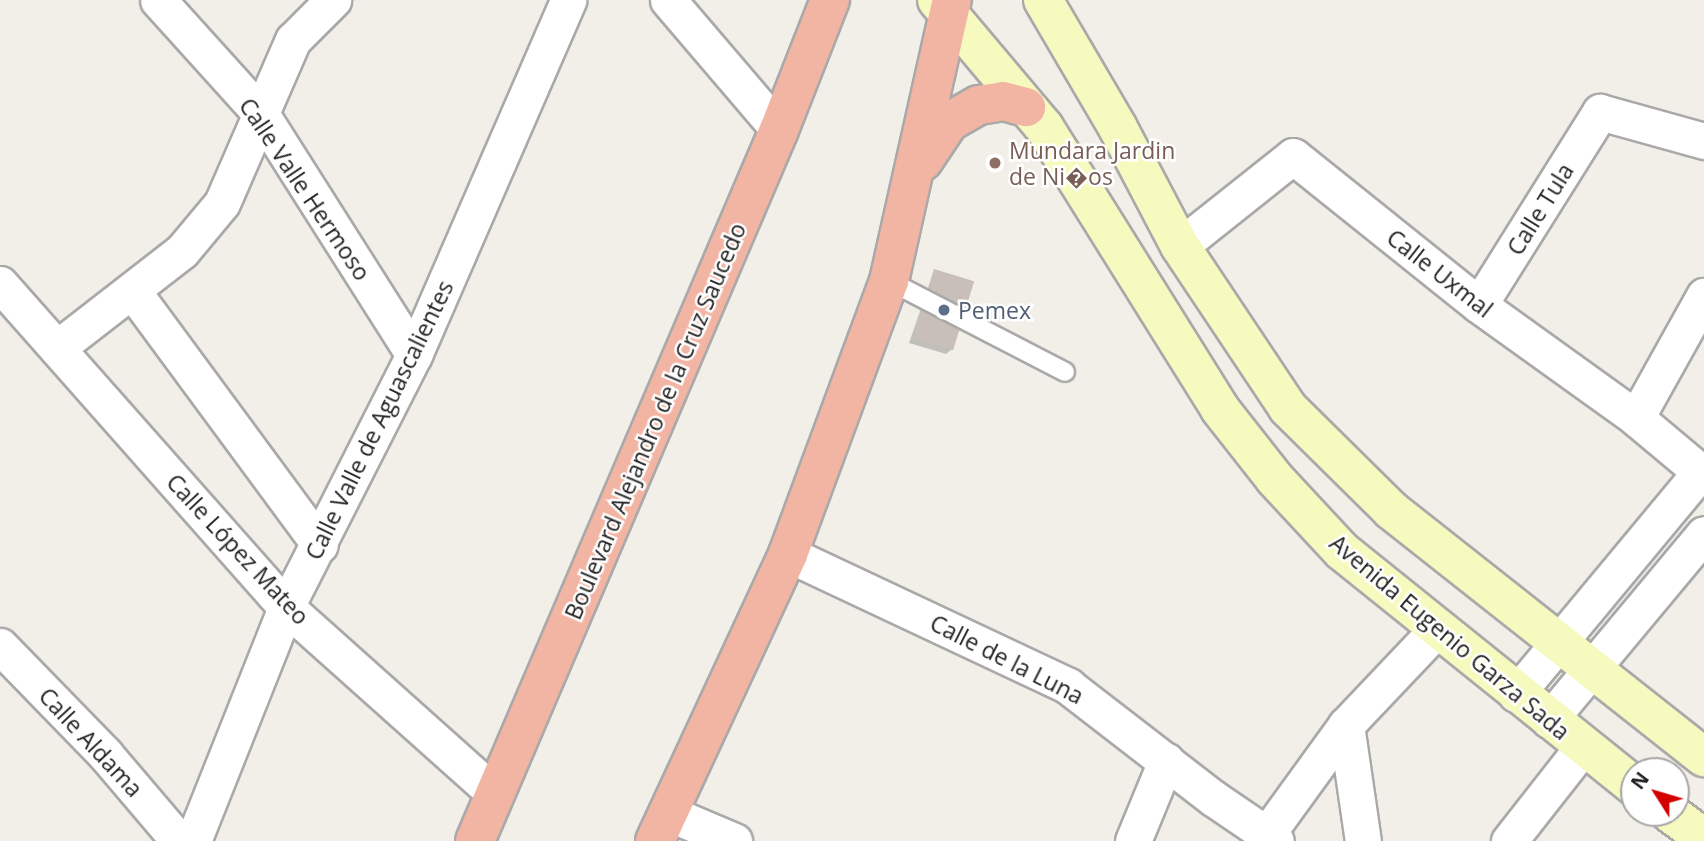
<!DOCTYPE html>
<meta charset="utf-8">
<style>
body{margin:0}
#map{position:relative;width:1704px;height:841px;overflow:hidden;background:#f2efe9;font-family:"Open Sans",sans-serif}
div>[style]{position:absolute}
.shadow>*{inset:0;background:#0003}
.building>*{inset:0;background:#c7bfb8;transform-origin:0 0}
.roads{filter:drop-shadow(2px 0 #a9a9a9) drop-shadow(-2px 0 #a9a9a9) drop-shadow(0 2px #a9a9a9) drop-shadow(0 -2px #a9a9a9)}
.service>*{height:18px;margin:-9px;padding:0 9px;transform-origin:9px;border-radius:9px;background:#fff}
.minor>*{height:35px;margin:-17.5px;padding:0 17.5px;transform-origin:17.5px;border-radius:17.5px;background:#fff}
.secondary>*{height:38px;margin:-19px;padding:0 19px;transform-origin:19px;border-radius:19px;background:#f7fabf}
.trunk>*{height:38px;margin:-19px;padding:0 19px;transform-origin:19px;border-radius:19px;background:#f2b4a3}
.dots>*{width:19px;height:19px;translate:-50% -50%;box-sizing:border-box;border:4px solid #fff;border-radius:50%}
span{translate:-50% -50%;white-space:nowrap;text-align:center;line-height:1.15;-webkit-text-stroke:5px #fff;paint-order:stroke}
.education-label{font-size:23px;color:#785e54}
.left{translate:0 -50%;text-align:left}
.street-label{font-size:23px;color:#222}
.service-label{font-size:23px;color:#4e5e75}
.north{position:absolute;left:1620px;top:757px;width:70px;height:70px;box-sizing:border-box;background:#fff;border:2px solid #a7a7a7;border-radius:50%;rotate:307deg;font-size:19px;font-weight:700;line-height:28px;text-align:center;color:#222}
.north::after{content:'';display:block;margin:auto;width:24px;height:32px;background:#d40000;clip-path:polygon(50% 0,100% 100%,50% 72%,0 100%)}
</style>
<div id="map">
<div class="shadow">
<i style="clip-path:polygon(934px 271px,952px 349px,946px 354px,909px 343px)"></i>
</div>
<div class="building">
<i style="left:934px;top:269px;width:42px;height:72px;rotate:17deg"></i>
</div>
<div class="roads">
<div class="service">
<i style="left:889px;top:281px;width:198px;rotate:27.3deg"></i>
</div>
<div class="minor">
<i style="left:158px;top:0;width:154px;rotate:47.9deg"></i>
<i style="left:261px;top:114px;width:285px;rotate:57.6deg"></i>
<i style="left:668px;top:0;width:171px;rotate:49.5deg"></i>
<i style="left:1180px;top:246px;width:144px;rotate:-38.5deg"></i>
<i style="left:1293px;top:156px;width:238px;rotate:38.7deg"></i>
<i style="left:1479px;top:305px;width:193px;rotate:35.7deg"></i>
<i style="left:1636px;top:418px;width:89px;rotate:40deg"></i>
<i style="left:0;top:284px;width:431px;rotate:48.5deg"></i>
<i style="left:286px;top:607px;width:280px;rotate:41.8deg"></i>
<i style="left:134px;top:293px;width:313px;rotate:53.6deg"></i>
<i style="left:1479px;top:305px;width:228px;rotate:-57.9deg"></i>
<i style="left:1600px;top:112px;width:108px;rotate:15.6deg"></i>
<i style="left:57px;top:348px;width:158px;rotate:-37.8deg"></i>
<i style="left:182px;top:251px;width:62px;rotate:-50.2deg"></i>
<i style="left:222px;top:203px;width:178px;rotate:-66.5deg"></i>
<i style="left:293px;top:40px;width:57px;rotate:-45deg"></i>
<i style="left:1636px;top:418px;width:140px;rotate:-60.9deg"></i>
<i style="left:788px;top:554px;width:310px;rotate:25.2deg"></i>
<i style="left:1068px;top:686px;width:183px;rotate:37.7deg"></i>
<i style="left:1213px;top:798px;width:76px;rotate:34.3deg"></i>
<i style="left:0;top:646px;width:151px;rotate:45.8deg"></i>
<i style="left:105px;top:754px;width:114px;rotate:49.6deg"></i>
<i style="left:1516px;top:694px;width:288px;rotate:-50.3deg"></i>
<i style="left:1549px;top:720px;width:242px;rotate:-50.2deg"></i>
<i style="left:1346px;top:725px;width:117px;rotate:81.7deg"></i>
<i style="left:668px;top:813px;width:72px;rotate:23deg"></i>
<i style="left:1267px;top:834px;width:135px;rotate:-54.1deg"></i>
<i style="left:1346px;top:725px;width:131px;rotate:-46.5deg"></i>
<i style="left:193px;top:841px;width:252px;rotate:-68.3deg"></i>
<i style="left:286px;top:607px;width:283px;rotate:-63.1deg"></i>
<i style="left:414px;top:355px;width:387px;rotate:-66.5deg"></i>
<i style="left:1133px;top:841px;width:87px;rotate:-67.6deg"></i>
<i style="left:1509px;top:841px;width:118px;rotate:-51.9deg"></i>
</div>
<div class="secondary">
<i style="left:937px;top:0;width:166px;rotate:49.9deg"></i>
<i style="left:1044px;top:127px;width:332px;rotate:58deg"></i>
<i style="left:1220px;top:409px;width:89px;rotate:51.8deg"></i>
<i style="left:1275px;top:479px;width:98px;rotate:47.1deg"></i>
<i style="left:1342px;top:551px;width:375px;rotate:38.8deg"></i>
<i style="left:1043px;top:0;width:148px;rotate:59.6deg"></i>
<i style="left:1118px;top:128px;width:133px;rotate:62.3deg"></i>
<i style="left:1180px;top:246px;width:195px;rotate:56.3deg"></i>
<i style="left:1288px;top:408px;width:145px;rotate:44.7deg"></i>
<i style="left:1391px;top:510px;width:399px;rotate:38.3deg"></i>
<i style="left:1670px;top:813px;width:42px;rotate:36.3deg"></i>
</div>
<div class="trunk">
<i style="left:923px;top:161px;width:47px;rotate:-56.3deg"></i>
<i style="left:949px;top:122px;width:34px;rotate:-30deg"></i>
<i style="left:979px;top:105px;width:24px;rotate:-9deg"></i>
<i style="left:1003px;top:101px;width:24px;rotate:15deg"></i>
<i style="left:475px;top:841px;width:773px;rotate:-66.85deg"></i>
<i style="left:779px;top:130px;width:140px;rotate:-68.6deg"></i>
<i style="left:655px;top:841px;width:316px;rotate:-65.1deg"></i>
<i style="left:788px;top:554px;width:291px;rotate:-69.7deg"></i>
<i style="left:889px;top:281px;width:288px;rotate:-77.4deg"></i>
</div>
</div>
<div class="dots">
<i style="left:995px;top:163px;background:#8d6e63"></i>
<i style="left:944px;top:310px;background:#5c6f8a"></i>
</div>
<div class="education-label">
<span class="left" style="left:1009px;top:163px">Mundara Jardin<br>de Ni�os</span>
</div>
<div class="street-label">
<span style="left:305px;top:189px;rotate:56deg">Calle Valle Hermoso</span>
<span style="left:1540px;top:209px;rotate:-58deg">Calle Tula</span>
<span style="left:1440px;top:273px;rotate:38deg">Calle Uxmal</span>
<span style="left:379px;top:420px;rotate:-64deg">Calle Valle de Aguascalientes</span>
<span style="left:655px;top:421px;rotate:-67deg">Boulevard Alejandro de la Cruz Saucedo</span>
<span style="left:238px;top:549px;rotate:47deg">Calle López Mateo</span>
<span style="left:1450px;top:637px;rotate:40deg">Avenida Eugenio Garza Sada</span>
<span style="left:1007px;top:659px;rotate:27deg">Calle de la Luna</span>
<span style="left:91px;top:742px;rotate:47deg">Calle Aldama</span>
</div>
<div class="service-label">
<span class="left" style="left:958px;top:310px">Pemex</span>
</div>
<div class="north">N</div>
</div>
